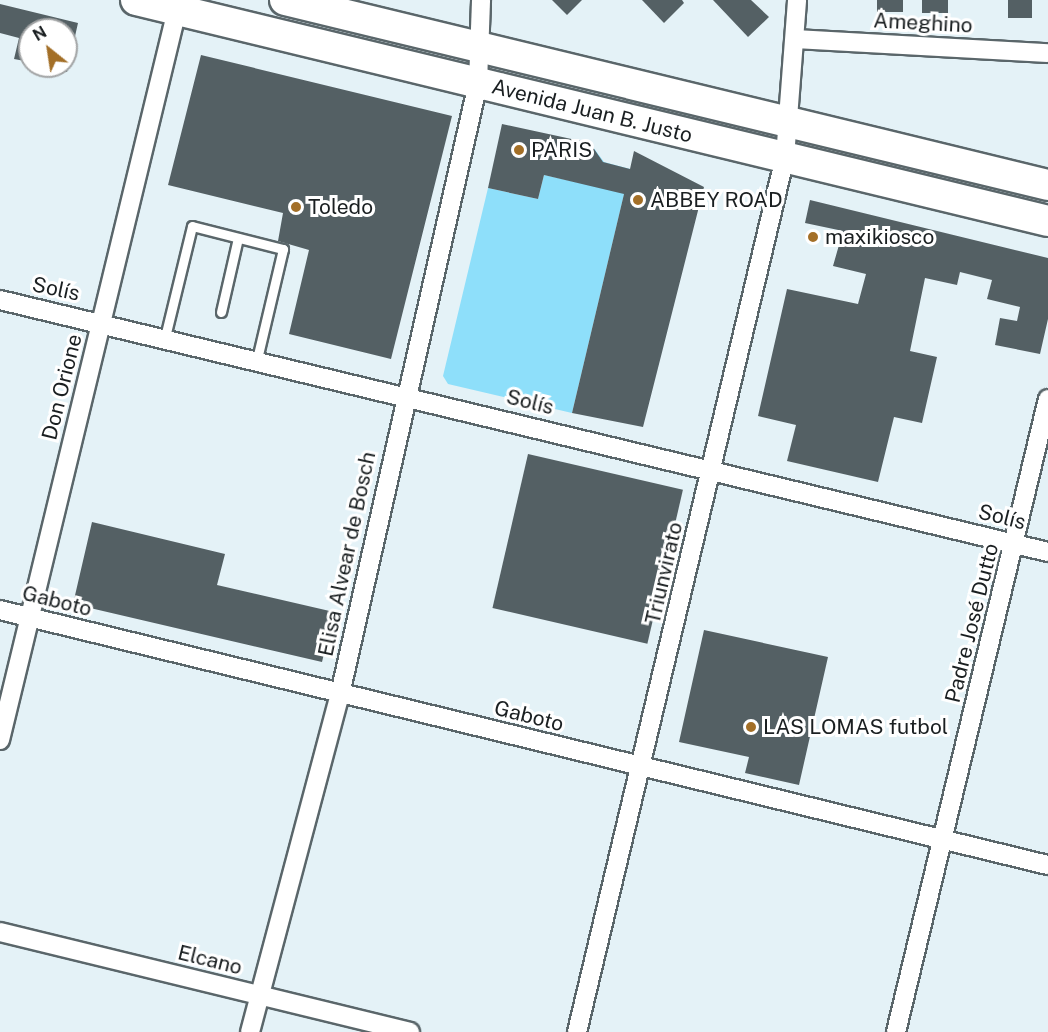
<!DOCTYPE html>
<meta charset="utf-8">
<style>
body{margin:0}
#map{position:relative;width:1048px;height:1032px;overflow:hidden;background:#e4f2f7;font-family:"Public Sans",sans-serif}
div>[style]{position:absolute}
.green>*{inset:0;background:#8edffa}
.building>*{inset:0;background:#546064;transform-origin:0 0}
.roads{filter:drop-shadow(2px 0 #5a666a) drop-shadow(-2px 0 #5a666a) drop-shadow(0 2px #5a666a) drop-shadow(0 -2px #5a666a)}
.lane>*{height:9px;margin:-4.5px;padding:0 4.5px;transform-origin:4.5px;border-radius:4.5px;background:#fff}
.street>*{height:18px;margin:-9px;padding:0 9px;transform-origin:9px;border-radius:9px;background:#fff}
.primary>*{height:30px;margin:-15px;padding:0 15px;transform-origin:15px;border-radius:15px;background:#fff}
.dots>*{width:16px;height:16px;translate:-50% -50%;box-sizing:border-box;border:3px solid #fff;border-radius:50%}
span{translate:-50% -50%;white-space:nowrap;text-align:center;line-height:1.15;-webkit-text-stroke:6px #fff;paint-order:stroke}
.street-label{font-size:21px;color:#1a1f21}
.poi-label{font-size:21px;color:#1a1f21}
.left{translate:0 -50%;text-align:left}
.north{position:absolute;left:18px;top:18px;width:60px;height:60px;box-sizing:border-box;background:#fff;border:2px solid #a3a5a6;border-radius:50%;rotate:330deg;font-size:16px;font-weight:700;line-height:24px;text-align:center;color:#1a1f21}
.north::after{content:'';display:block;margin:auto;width:21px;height:27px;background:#a36f27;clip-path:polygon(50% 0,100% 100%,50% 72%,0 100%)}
</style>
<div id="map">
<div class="green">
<i style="clip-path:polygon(590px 143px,604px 162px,630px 169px,572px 413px,448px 384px,443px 376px,488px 188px,538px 199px,544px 175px,580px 183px)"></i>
</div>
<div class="building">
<i style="clip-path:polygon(552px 0,582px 0,567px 15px)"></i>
<i style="clip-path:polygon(642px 0,682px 0,684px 3px,664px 23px)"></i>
<i style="clip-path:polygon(713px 0,751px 0,769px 17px,748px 37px)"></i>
<i style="left:877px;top:0;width:26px;height:12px"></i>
<i style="left:922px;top:0;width:26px;height:13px"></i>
<i style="left:1008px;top:0;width:24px;height:18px"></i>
<i style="clip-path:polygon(0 4px,78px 23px,67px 72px,50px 67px,66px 66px,66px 30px,30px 30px,30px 62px,14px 59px,19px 38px,0 33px)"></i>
<i style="clip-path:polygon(201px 55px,452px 116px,391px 359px,289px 334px,309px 250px,278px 241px,283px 213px,168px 185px)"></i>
<i style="clip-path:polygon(502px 124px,590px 143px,603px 162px,630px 169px,634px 151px,704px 187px,643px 427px,572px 413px,624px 194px,544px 175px,538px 199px,488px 188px)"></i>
<i style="clip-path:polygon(810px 200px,1048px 258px,1048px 319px,1040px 354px,995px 345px,1000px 318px,1017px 321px,1020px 307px,987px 299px,992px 280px,960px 272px,957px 285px,925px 278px,910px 351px,937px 357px,922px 423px,894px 417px,878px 482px,787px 461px,796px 425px,758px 416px,787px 289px,858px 304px,866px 274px,833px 266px,843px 231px,805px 223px)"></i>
<i style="left:528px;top:454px;width:159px;height:158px;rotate:13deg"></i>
<i style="clip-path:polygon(92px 522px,225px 554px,217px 585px,334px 612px,322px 662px,73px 604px)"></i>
<i style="clip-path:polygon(704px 630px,828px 657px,799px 785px,745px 773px,749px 757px,679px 742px)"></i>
</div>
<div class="roads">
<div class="lane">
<i style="left:221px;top:312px;width:76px;rotate:-77.1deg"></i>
<i style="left:165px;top:337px;width:114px;rotate:-76.3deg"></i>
<i style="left:192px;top:226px;width:94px;rotate:14.2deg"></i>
<i style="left:283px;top:249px;width:113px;rotate:103.3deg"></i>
</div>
<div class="street">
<i style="left:795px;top:39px;width:253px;rotate:3.2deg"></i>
<i style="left:0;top:300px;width:1078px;rotate:13.52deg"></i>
<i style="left:0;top:610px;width:1079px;rotate:13.68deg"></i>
<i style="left:0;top:740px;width:751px;rotate:-76.37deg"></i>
<i style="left:177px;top:10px;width:9px;rotate:-117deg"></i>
<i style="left:0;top:932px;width:422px;rotate:13.7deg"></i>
<i style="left:250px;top:1032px;width:350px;rotate:-75.1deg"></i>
<i style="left:340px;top:694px;width:626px;rotate:-77.27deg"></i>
<i style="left:478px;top:83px;width:83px;rotate:-87.9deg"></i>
<i style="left:577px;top:1032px;width:899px;rotate:-76.63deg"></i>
<i style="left:785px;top:157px;width:157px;rotate:-85.6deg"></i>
<i style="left:896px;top:1032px;width:651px;rotate:-76.5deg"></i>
</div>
<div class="primary">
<i style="left:136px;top:0;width:938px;rotate:13.62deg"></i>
<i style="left:285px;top:0;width:785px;rotate:13.63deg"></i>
</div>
</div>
<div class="dots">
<i style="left:519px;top:150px;background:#a36f27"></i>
<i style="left:638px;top:200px;background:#a36f27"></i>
<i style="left:296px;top:207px;background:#a36f27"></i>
<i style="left:813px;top:237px;background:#a36f27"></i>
<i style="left:751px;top:727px;background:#a36f27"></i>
</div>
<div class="street-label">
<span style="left:923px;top:23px;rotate:3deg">Ameghino</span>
<span style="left:592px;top:111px;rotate:14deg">Avenida Juan B. Justo</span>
<span style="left:56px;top:289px;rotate:12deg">Solís</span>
<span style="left:62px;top:387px;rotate:-76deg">Don Orione</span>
<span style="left:530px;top:402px;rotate:14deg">Solís</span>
<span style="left:1002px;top:517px;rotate:14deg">Solís</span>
<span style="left:347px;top:554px;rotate:-78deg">Elisa Alvear de Bosch</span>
<span style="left:664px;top:573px;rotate:-77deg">Triunvirato</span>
<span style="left:57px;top:601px;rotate:14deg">Gaboto</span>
<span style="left:972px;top:623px;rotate:-76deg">Padre José Dutto</span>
<span style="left:529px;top:716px;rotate:14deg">Gaboto</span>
<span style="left:210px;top:960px;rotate:14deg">Elcano</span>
</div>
<div class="poi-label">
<span class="left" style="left:531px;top:150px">PARIS</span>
<span class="left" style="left:650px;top:200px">ABBEY ROAD</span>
<span class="left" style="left:308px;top:207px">Toledo</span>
<span class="left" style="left:825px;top:237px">maxikiosco</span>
<span class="left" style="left:763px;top:727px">LAS LOMAS futbol</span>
</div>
<div class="north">N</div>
</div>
